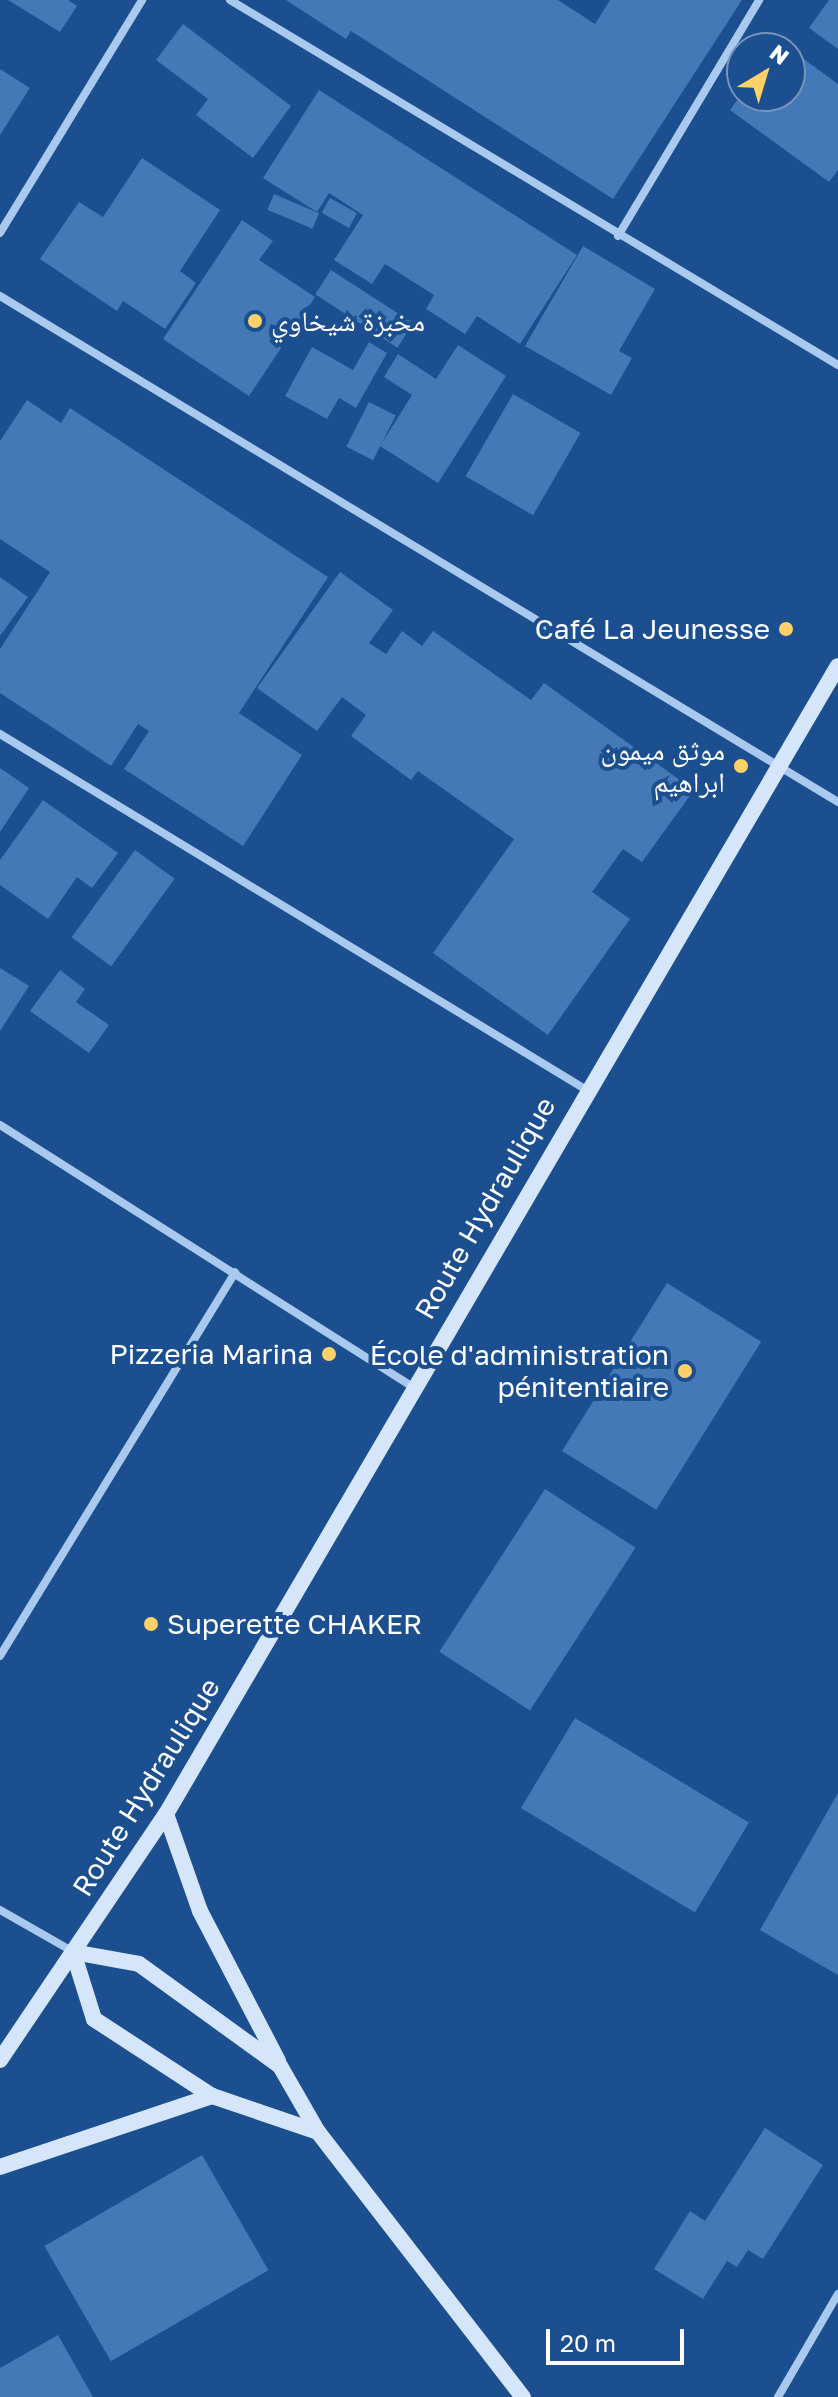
<!DOCTYPE html>
<meta charset="utf-8">
<style>
body{margin:0}
#map{position:relative;width:838px;height:2397px;overflow:hidden;background:#1b4f8f;font-family:"Golos Text","Noto Naskh Arabic",sans-serif}
div>[style]{position:absolute}
.building>*{inset:0;background:#4478b7;transform-origin:0 0}
.street>*{height:8px;margin:-4px;padding:0 4px;transform-origin:4px;border-radius:4px;background:#a9c9ee}
.secondary>*{height:16px;margin:-8px;padding:0 8px;transform-origin:8px;border-radius:8px;background:#d6e6fa}
.dots>*{width:22px;height:22px;translate:-50% -50%;box-sizing:border-box;border:4px solid #1b4f8f;border-radius:50%}
span{translate:-50% -50%;white-space:nowrap;text-align:center;line-height:1.15;-webkit-text-stroke:8px #1b4f8f;paint-order:stroke}
.poi-label{font-size:28px;color:#fff}
.left{translate:0 -50%;text-align:left}
.right{translate:-100% -50%;text-align:right}
.street-label{font-size:28px;color:#fff}
.north{position:absolute;left:726px;top:32px;width:80px;height:80px;box-sizing:border-box;background:#1b4f8f;border:2px solid #7695bc;border-radius:50%;rotate:38deg;font-size:22px;font-weight:700;line-height:32px;text-align:center;color:#fff}
.north::after{content:'';display:block;margin:auto;width:28px;height:36px;background:#ffd166;clip-path:polygon(50% 0,100% 100%,50% 72%,0 100%)}
.scale{position:absolute;left:546px;top:2329px;width:138px;height:36px;box-sizing:border-box;border:4px solid #fff;border-top:0;padding-left:10px;font-size:24px;line-height:28px;white-space:nowrap;color:#fff;-webkit-text-stroke:6px #1b4f8f;paint-order:stroke}
</style>
<div id="map">
<div class="building">
<i style="clip-path:polygon(8px 0,68px 0,77px 6px,60px 32px)"></i>
<i style="clip-path:polygon(286px 0,558px 0,595px 24px,610px 0,742px 0,613px 199px,351px 31px,346px 39px)"></i>
<i style="clip-path:polygon(829px 0,838px 0,838px 49px,809px 28px)"></i>
<i style="clip-path:polygon(183px 24px,291px 106px,253px 158px,196px 115px,208px 99px,156px 60px)"></i>
<i style="clip-path:polygon(790px 49px,838px 84px,838px 170px,829px 182px,730px 110px,740px 96px,790px 96px)"></i>
<i style="clip-path:polygon(0 69px,30px 88px,0 135px)"></i>
<i style="clip-path:polygon(319px 90px,577px 255px,520px 344px,477px 316px,465px 334px,426px 309px,434px 295px,385px 264px,372px 284px,334px 260px,363px 215px,329px 193px,317px 212px,263px 178px)"></i>
<i style="clip-path:polygon(142px 158px,220px 210px,180px 271px,196px 283px,165px 329px,123px 301px,117px 311px,40px 259px,79px 202px,103px 217px)"></i>
<i style="left:274px;top:194px;width:49px;height:17px;rotate:23deg"></i>
<i style="left:330px;top:198px;width:31px;height:17px;rotate:29deg"></i>
<i style="clip-path:polygon(242px 220px,273px 241px,259px 260px,315px 297px,249px 396px,163px 339px)"></i>
<i style="clip-path:polygon(583px 246px,655px 289px,619px 351px,632px 358px,611px 395px,525px 346px)"></i>
<i style="left:331px;top:270px;width:98px;height:29px;rotate:33deg"></i>
<i style="clip-path:polygon(369px 342px,387px 353px,356px 408px,339px 398px,327px 419px,285px 396px,312px 347px,353px 370px)"></i>
<i style="clip-path:polygon(458px 345px,506px 376px,438px 483px,380px 446px,412px 395px,384px 377px,398px 354px,436px 379px)"></i>
<i style="left:513px;top:394px;width:78px;height:95px;rotate:30deg"></i>
<i style="clip-path:polygon(27px 400px,61px 423px,70px 408px,328px 577px,239px 713px,302px 755px,243px 846px,124px 769px,149px 731px,138px 724px,111px 766px,0 693px,0 649px,50px 572px,0 539px,0 441px)"></i>
<i style="left:369px;top:402px;width:30px;height:50px;rotate:27deg"></i>
<i style="clip-path:polygon(340px 572px,393px 610px,369px 643px,386px 654px,402px 631px,422px 646px,433px 631px,531px 700px,544px 683px,694px 790px,642px 862px,623px 849px,592px 892px,630px 919px,548px 1035px,433px 953px,514px 839px,418px 771px,411px 780px,351px 736px,366px 715px,342px 697px,317px 731px,257px 688px)"></i>
<i style="clip-path:polygon(0 577px,28px 597px,0 636px)"></i>
<i style="clip-path:polygon(0 768px,29px 788px,0 832px)"></i>
<i style="clip-path:polygon(43px 800px,118px 853px,92px 888px,77px 877px,48px 919px,0 885px,0 860px)"></i>
<i style="left:135px;top:850px;width:49px;height:108px;rotate:36deg"></i>
<i style="clip-path:polygon(0 968px,29px 986px,0 1031px)"></i>
<i style="clip-path:polygon(60px 970px,85px 989px,76px 1002px,109px 1025px,89px 1053px,30px 1011px)"></i>
<i style="left:667px;top:1283px;width:111px;height:198px;rotate:32deg"></i>
<i style="left:545px;top:1489px;width:108px;height:194px;rotate:33deg"></i>
<i style="left:575px;top:1718px;width:203px;height:105px;rotate:31deg"></i>
<i style="clip-path:polygon(838px 1793px,838px 1975px,760px 1930px)"></i>
<i style="clip-path:polygon(765px 2128px,823px 2165px,763px 2259px,748px 2250px,737px 2267px,727px 2261px,703px 2299px,654px 2269px,690px 2211px,705px 2221px)"></i>
<i style="left:202px;top:2155px;width:133px;height:182px;rotate:60deg"></i>
<i style="clip-path:polygon(58px 2335px,93px 2397px,0 2397px,0 2368px)"></i>
</div>
<div class="street">
<i style="left:230px;top:0;width:709px;rotate:30.98deg"></i>
<i style="left:0;top:233px;width:273px;rotate:-58.6deg"></i>
<i style="left:618px;top:236px;width:275px;rotate:-59.1deg"></i>
<i style="left:0;top:296px;width:979px;rotate:31.12deg"></i>
<i style="left:0;top:734px;width:684px;rotate:31.25deg"></i>
<i style="left:0;top:1125px;width:487px;rotate:32.4deg"></i>
<i style="left:0;top:1656px;width:450px;rotate:-58.5deg"></i>
<i style="left:0;top:1910px;width:83px;rotate:29.7deg"></i>
<i style="left:778px;top:2397px;width:119px;rotate:-59.8deg"></i>
</div>
<div class="secondary">
<i style="left:166px;top:1814px;width:103px;rotate:70.7deg"></i>
<i style="left:200px;top:1911px;width:169px;rotate:62.5deg"></i>
<i style="left:0;top:2060px;width:297px;rotate:-56deg"></i>
<i style="left:166px;top:1814px;width:1330px;rotate:-59.66deg"></i>
<i style="left:318px;top:2132px;width:112px;rotate:-161.2deg"></i>
<i style="left:212px;top:2096px;width:141px;rotate:-146.9deg"></i>
<i style="left:94px;top:2019px;width:70px;rotate:-107.4deg"></i>
<i style="left:73px;top:1952px;width:67px;rotate:10.3deg"></i>
<i style="left:139px;top:1964px;width:174px;rotate:35.9deg"></i>
<i style="left:280px;top:2066px;width:76px;rotate:60.1deg"></i>
<i style="left:318px;top:2132px;width:335px;rotate:52.3deg"></i>
<i style="left:0;top:2167px;width:224px;rotate:-18.5deg"></i>
</div>
<div class="dots">
<i style="left:255px;top:321px;background:#ffd166"></i>
<i style="left:786px;top:629px;background:#ffd166"></i>
<i style="left:741px;top:766px;background:#ffd166"></i>
<i style="left:329px;top:1354px;background:#ffd166"></i>
<i style="left:685px;top:1371px;background:#ffd166"></i>
<i style="left:151px;top:1624px;background:#ffd166"></i>
</div>
<div class="poi-label">
<span class="left" style="left:271px;top:321px">مخبزة شيخاوي</span>
<span class="right" style="left:770px;top:629px">Café La Jeunesse</span>
<span class="right" style="left:725px;top:766px">موثق ميمون<br>ابراهيم</span>
<span class="right" style="left:313px;top:1354px">Pizzeria Marina</span>
<span class="right" style="left:669px;top:1371px">École d'administration<br>pénitentiaire</span>
<span class="left" style="left:167px;top:1624px">Superette CHAKER</span>
</div>
<div class="street-label">
<span style="left:485px;top:1208px;rotate:-60deg">Route Hydraulique</span>
<span style="left:146px;top:1787px;rotate:-58deg">Route Hydraulique</span>
</div>
<div class="north">N</div>
<div class="scale">20 m</div>
</div>
